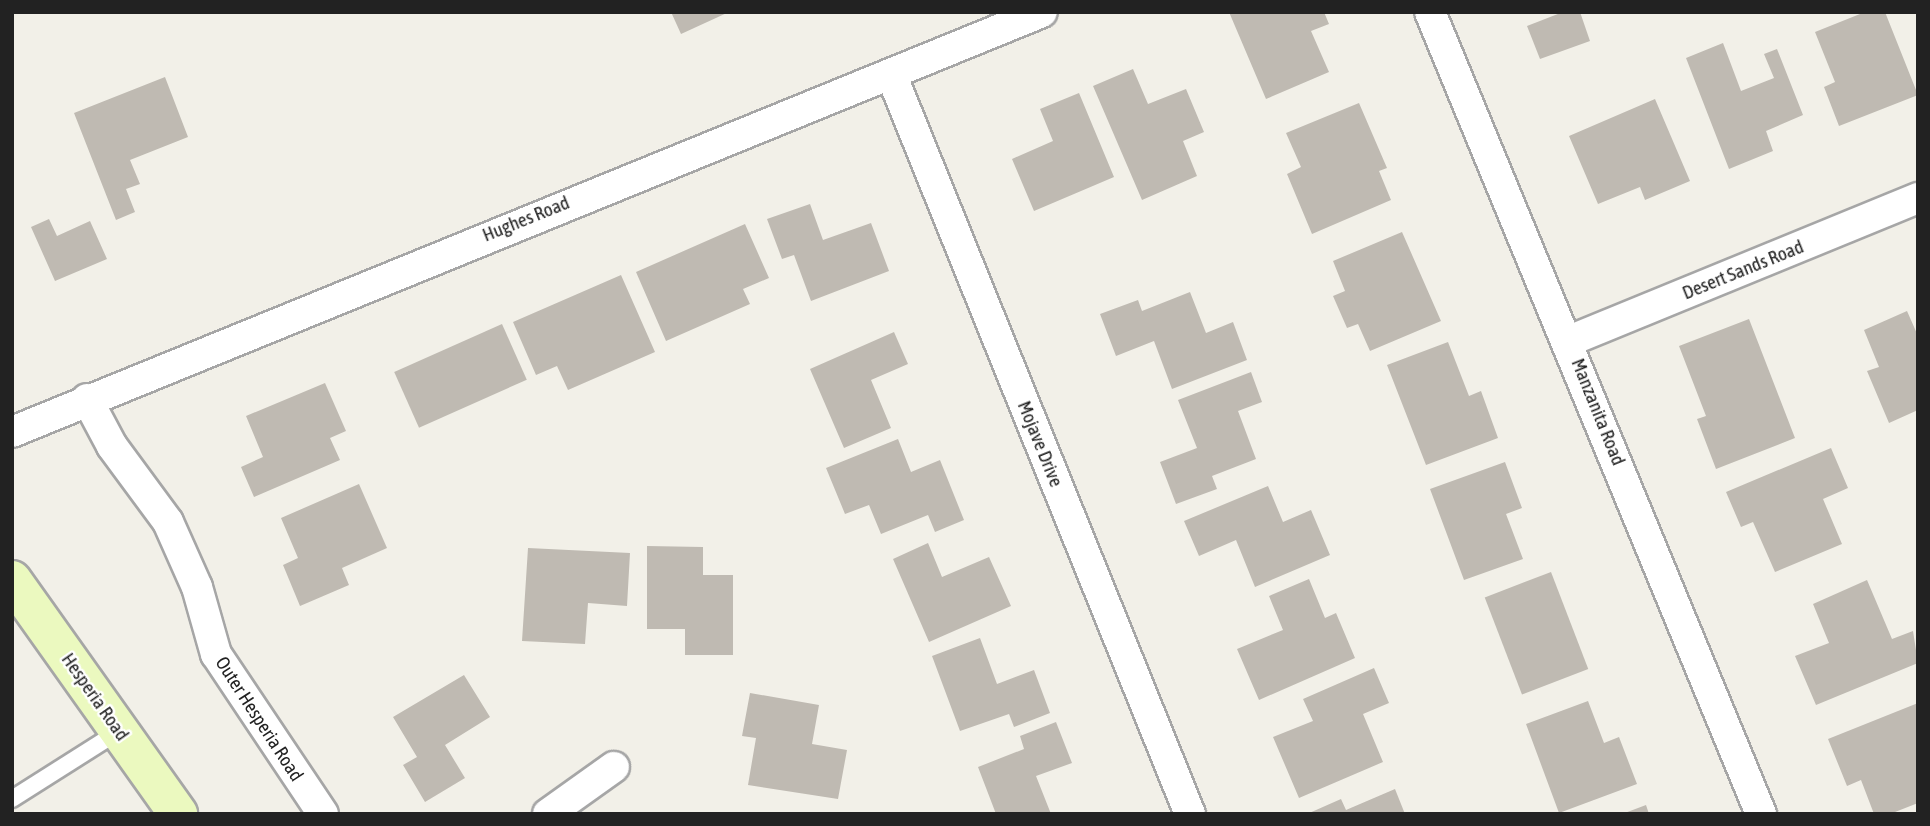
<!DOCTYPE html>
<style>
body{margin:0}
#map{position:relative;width:1930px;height:826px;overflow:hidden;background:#f2f0e8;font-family:"Asap Condensed",sans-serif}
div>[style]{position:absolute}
.building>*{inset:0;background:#bfbab2;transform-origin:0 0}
.roads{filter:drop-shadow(2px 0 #a6a6a6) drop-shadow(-2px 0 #a6a6a6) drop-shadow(0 2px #a6a6a6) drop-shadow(0 -2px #a6a6a6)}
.service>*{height:16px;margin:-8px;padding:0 8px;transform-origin:8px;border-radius:8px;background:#fff}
.minor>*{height:30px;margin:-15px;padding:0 15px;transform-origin:15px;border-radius:15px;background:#fff}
.secondary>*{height:38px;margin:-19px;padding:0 19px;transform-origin:19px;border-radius:19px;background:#ebf9bf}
span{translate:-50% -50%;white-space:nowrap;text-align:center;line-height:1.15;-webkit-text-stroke:5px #fff;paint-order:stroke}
.street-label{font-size:19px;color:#222}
.frame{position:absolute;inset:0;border:14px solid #222;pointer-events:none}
</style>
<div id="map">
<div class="building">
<i style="clip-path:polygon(671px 12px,729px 12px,681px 34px)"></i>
<i style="clip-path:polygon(1229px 12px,1324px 12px,1329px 24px,1311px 31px,1329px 72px,1266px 99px)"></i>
<i style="clip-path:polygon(1563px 12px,1580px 12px,1590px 41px,1540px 59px,1527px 26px)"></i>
<i style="clip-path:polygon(1865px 12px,1885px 12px,1918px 95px,1839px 126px,1824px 87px,1835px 82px,1815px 32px)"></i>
<i style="clip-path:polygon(1723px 43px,1741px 91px,1774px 78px,1764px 54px,1777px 49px,1803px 115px,1766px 131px,1773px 151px,1729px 169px,1686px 58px)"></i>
<i style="clip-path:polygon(1133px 69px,1148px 104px,1186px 89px,1204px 132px,1183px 141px,1197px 176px,1142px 200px,1093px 86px)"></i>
<i style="clip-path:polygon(165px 77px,188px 137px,130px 160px,140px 184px,126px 189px,135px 212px,116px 220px,74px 113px)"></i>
<i style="clip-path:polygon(1079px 93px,1114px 177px,1034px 211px,1012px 159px,1053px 141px,1040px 109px)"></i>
<i style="clip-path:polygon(1655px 99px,1690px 181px,1645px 200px,1640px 187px,1598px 204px,1569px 136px)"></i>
<i style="clip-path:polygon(1359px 103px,1387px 168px,1379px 171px,1391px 200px,1312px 234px,1287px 174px,1301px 167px,1286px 133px)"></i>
<i style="clip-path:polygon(810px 204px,823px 240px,871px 223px,889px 271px,811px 301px,794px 255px,782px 259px,767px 219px)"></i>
<i style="clip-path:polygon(49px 219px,57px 236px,90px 221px,107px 259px,55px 281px,31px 227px)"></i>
<i style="clip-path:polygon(745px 224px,769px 278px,743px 289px,750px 304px,666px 341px,636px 272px)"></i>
<i style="clip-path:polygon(1402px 232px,1441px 321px,1370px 351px,1358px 324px,1347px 328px,1333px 296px,1345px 291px,1333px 261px)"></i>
<i style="clip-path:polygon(621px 275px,655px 352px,568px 390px,557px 366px,536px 375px,513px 322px)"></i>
<i style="clip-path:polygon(1190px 292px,1206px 333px,1233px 322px,1247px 360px,1172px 389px,1154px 341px,1116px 356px,1100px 314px,1138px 300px,1142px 311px)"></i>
<i style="clip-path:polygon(1907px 311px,1918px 336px,1918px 410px,1889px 423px,1867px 371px,1879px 367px,1864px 330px)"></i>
<i style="clip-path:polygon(1749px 319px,1795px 438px,1716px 469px,1697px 419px,1706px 416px,1679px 346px)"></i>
<i style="left:502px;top:324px;width:61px;height:118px;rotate:66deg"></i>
<i style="clip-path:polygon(894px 332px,908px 364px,871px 380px,891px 428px,844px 448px,810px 369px)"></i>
<i style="clip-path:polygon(1448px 342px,1469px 396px,1481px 391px,1498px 438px,1426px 465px,1387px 365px)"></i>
<i style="clip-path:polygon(1251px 372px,1262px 402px,1238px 411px,1256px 459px,1212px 476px,1217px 489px,1176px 504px,1160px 462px,1197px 448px,1178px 400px)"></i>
<i style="clip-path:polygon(325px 383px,346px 431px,330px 438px,340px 460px,254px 497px,241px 467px,263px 457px,246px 416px)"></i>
<i style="clip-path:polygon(898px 439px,911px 472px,940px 460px,964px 520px,935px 532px,928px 515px,881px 534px,869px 505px,845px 514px,826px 468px)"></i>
<i style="clip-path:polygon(1831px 448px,1848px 488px,1823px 499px,1842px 544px,1775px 572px,1753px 522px,1741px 527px,1726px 492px)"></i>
<i style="clip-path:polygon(1505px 462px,1522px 508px,1506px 514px,1523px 559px,1464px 580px,1430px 489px)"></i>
<i style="clip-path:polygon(359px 484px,387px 548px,342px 568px,349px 585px,300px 606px,283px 565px,298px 558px,281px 518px)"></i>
<i style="clip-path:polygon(1268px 486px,1283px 522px,1311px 510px,1330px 555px,1255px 587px,1236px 540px,1199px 556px,1184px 521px)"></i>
<i style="clip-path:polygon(928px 543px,942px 577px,989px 557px,1011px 606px,929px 642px,893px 559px)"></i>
<i style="clip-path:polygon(647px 546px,703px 547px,703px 575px,733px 575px,733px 655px,685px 655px,685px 629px,647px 629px)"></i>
<i style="clip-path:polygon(528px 548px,630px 553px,627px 606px,588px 603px,585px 644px,522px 641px)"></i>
<i style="left:1551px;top:572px;width:104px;height:71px;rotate:69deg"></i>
<i style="clip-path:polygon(1309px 579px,1325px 618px,1336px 613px,1355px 658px,1259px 700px,1237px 649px,1283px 630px,1269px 596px)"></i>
<i style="clip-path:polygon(1867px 580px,1892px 639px,1913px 631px,1918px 663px,1816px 705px,1795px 656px,1829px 643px,1813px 604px)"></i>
<i style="clip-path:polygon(980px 638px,997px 684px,1034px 670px,1050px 713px,1014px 727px,1009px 714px,960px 731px,932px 656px)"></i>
<i style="clip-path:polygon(1374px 668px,1389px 703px,1363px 714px,1383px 762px,1299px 798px,1273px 737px,1313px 721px,1303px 699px)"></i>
<i style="clip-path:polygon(464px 675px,490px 717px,445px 745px,465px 778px,425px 802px,403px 765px,417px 757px,393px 717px)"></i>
<i style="clip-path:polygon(750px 693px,819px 705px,812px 744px,847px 750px,838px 799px,748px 785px,756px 738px,742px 736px)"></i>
<i style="clip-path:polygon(1588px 701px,1604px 743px,1619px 737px,1637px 784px,1559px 813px,1526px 724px)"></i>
<i style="clip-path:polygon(1918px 703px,1918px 803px,1890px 814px,1874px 814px,1861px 780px,1847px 786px,1828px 739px)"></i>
<i style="clip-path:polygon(1056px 722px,1072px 763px,1036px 776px,1051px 814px,996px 814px,978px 767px,1024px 749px,1020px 736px)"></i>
<i style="clip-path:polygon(1395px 789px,1405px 814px,1307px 814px,1341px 799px,1346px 810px)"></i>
<i style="clip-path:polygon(1646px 805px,1649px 814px,1622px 814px)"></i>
</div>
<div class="roads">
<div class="service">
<i style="left:12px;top:799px;width:127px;rotate:-32.4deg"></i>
</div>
<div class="minor">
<i style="left:1430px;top:12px;width:868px;rotate:67.57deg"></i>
<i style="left:891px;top:74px;width:798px;rotate:68deg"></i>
<i style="left:1569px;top:341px;width:377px;rotate:-22.3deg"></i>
<i style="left:87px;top:399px;width:53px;rotate:62deg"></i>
<i style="left:112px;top:446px;width:94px;rotate:53.6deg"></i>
<i style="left:168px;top:522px;width:71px;rotate:66deg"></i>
<i style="left:197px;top:587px;width:70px;rotate:74.2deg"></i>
<i style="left:216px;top:654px;width:192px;rotate:56.2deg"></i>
<i style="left:12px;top:432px;width:1112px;rotate:-22.18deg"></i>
<i style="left:548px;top:814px;width:81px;rotate:-35.5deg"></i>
</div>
<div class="secondary">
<i style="left:12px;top:580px;width:287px;rotate:54.6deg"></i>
</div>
</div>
<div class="street-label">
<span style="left:526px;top:219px;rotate:-22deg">Hughes Road</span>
<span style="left:1743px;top:270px;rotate:-22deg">Desert Sands Road</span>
<span style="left:1598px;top:412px;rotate:68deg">Manzanita Road</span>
<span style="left:1040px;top:444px;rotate:68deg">Mojave Drive</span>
<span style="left:95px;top:697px;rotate:55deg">Hesperia Road</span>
<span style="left:259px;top:719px;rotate:57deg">Outer Hesperia Road</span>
</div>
<div class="frame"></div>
</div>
